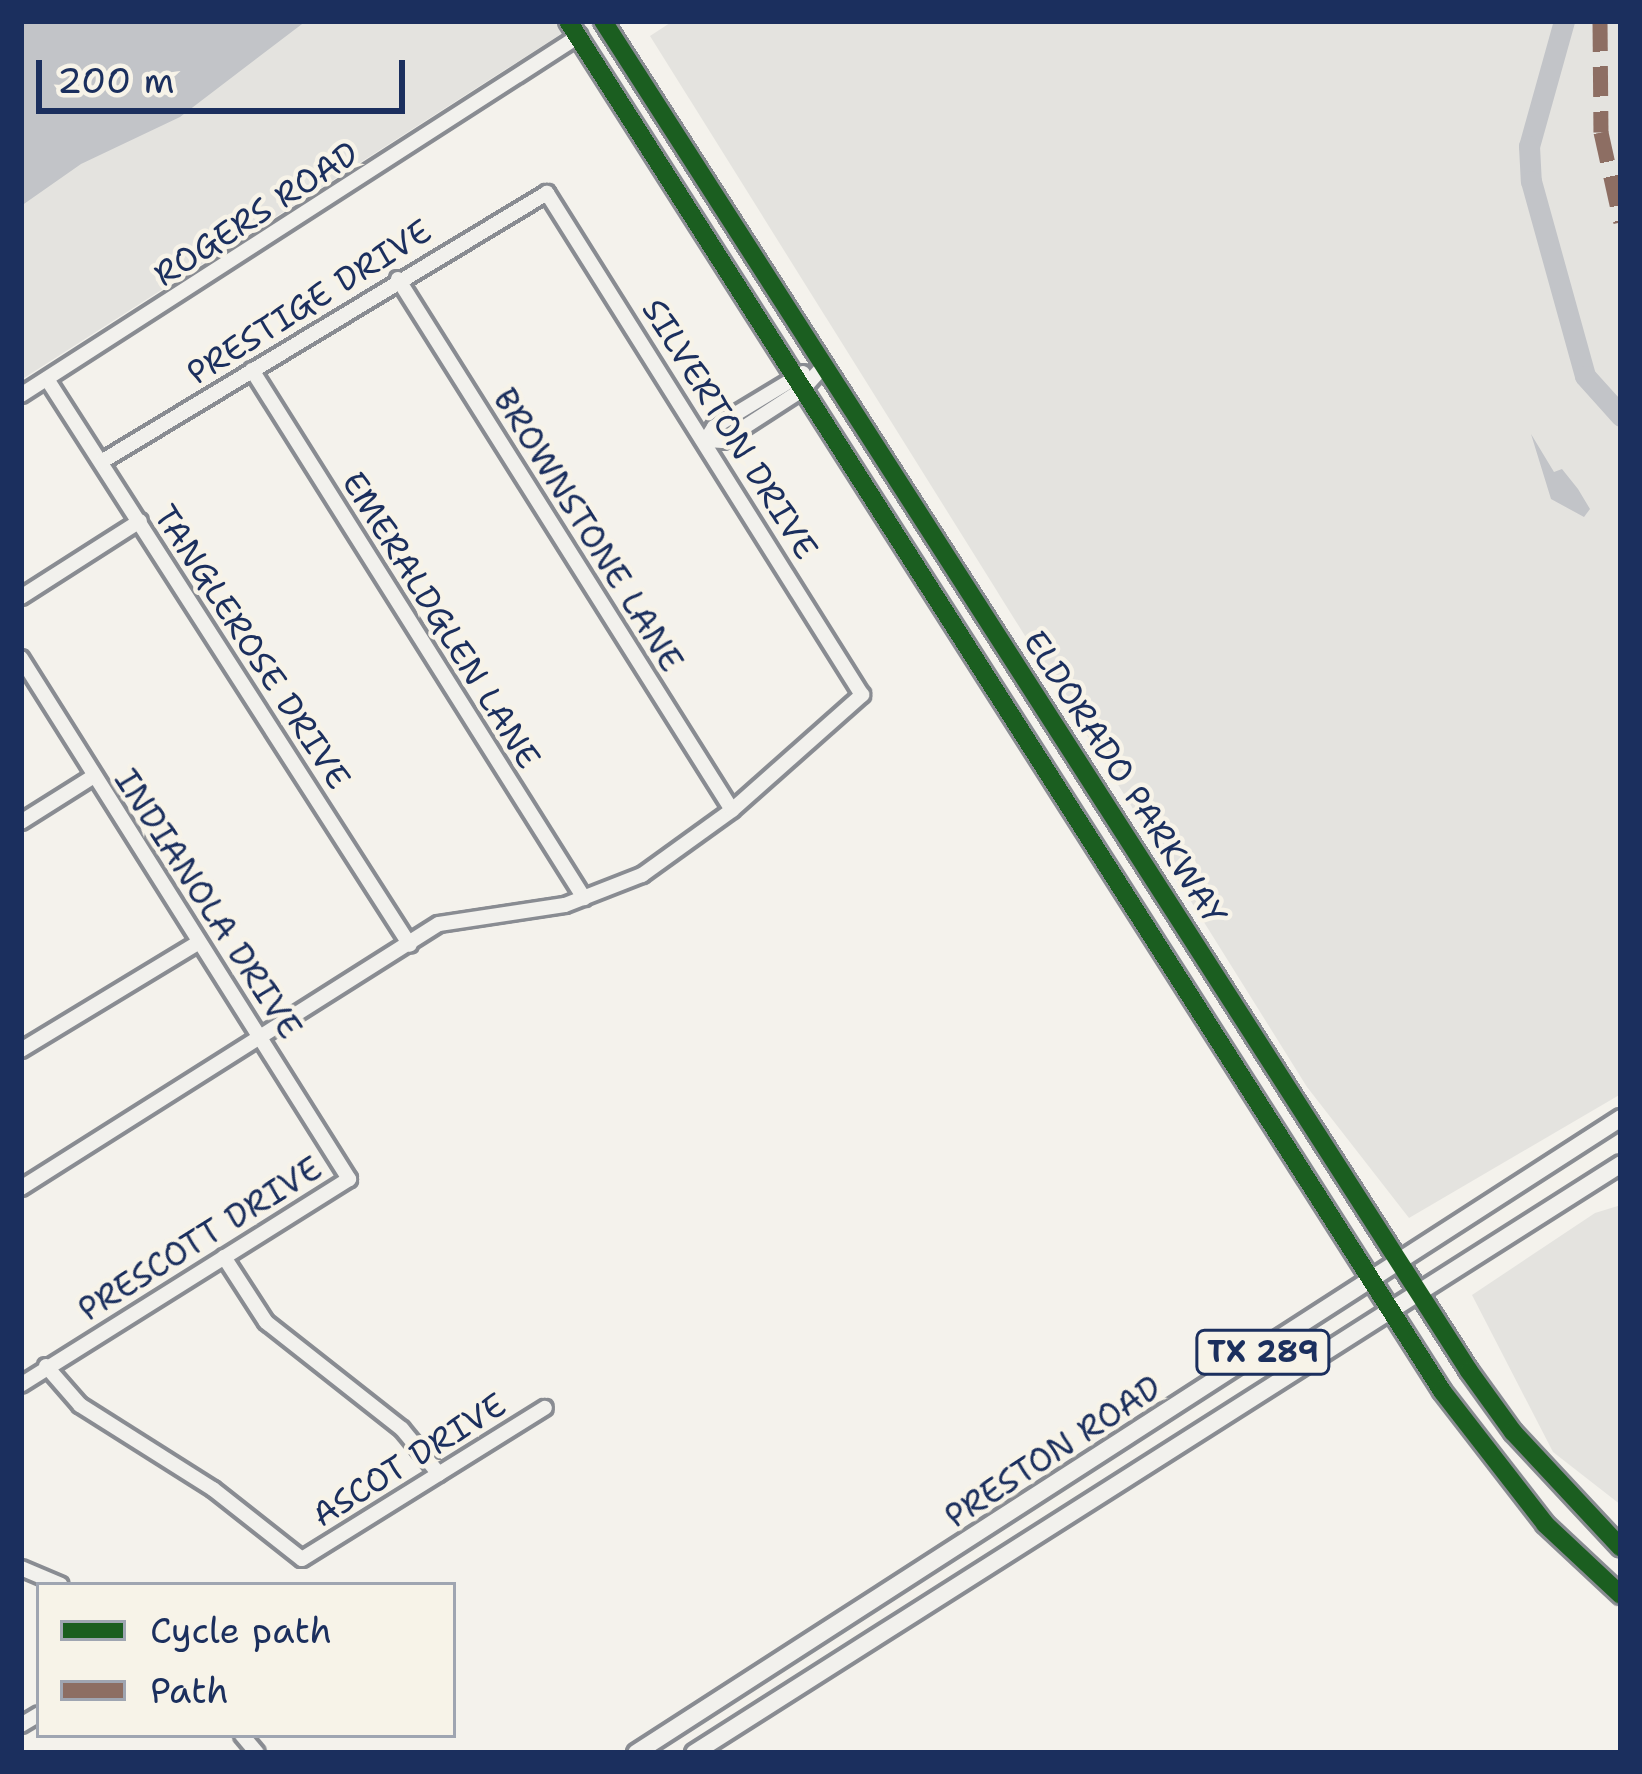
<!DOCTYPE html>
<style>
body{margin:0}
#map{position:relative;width:1642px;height:1774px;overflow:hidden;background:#f4f2ec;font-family:"Shantell Sans",sans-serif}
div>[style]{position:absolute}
.built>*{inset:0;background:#e4e3df}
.water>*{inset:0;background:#c2c4c8}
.river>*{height:21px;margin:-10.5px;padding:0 10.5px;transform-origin:10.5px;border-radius:10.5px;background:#c2c4c8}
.roads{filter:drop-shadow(3px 0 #898c92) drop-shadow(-3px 0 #898c92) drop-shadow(0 3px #898c92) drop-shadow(0 -3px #898c92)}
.minor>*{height:14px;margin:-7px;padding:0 7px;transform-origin:7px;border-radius:7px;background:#f2f1ed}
.major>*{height:16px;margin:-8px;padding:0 8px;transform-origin:8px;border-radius:8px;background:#f2f1ed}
.quiet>*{height:15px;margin-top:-7.5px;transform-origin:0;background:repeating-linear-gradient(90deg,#8d6e63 0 30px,transparent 0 45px)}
.cycleway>*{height:18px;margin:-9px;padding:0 9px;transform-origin:9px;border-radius:9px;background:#1b5e20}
span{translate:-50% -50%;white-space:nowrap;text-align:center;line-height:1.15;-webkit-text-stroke:9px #f7f3e8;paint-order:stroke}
.shield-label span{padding:3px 9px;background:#f7f3e8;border:3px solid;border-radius:9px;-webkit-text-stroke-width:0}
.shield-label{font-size:30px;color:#1b2f5e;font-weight:700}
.street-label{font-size:33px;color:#1b2f5e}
.frame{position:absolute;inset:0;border:24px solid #1b2f5e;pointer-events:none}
.legend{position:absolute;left:36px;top:1582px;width:420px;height:156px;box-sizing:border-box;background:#f7f3e8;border:3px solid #9fa5b1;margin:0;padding:15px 21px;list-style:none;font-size:36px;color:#1b2f5e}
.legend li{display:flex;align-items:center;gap:24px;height:60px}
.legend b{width:60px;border:3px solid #9fa5b1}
.scale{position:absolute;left:36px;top:60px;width:369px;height:54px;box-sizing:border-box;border:6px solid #1b2f5e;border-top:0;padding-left:15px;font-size:36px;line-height:42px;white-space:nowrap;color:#1b2f5e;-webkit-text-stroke:9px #f7f3e8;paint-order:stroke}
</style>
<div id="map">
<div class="built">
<i style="clip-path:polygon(21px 21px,557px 21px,564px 32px,21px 380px)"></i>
<i style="clip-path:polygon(673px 21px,1621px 21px,1621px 1094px,1409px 1218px,1307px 1087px,650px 36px)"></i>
<i style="clip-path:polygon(1621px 1205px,1621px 1505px,1553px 1452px,1472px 1295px,1595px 1213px)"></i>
</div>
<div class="water">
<i style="clip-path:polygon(21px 21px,306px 21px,180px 117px,81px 164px,21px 206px)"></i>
<i style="clip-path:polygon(1531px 434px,1554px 472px,1562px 469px,1578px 489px,1590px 509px,1584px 517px,1551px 499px)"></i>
</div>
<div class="river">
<i style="left:1564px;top:21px;width:130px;rotate:105.6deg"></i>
<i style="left:1529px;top:146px;width:35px;rotate:87deg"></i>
<i style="left:1531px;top:181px;width:202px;rotate:74.5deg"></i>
<i style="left:1585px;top:376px;width:54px;rotate:48deg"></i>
</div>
<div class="roads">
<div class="minor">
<i style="left:398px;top:279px;width:627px;rotate:57.83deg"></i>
<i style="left:252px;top:370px;width:624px;rotate:57.84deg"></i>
<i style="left:47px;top:379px;width:672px;rotate:57.33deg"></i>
<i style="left:21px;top:395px;width:664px;rotate:-32.76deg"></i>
<i style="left:706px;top:440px;width:17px;rotate:3deg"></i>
<i style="left:723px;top:441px;width:95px;rotate:-33deg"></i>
<i style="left:803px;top:389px;width:31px;rotate:-48deg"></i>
<i style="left:706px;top:440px;width:15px;rotate:-58deg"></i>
<i style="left:714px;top:427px;width:104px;rotate:-31.2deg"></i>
<i style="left:21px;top:597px;width:141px;rotate:-32.6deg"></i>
<i style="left:21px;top:658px;width:616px;rotate:57.81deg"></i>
<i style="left:349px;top:1179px;width:387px;rotate:147.9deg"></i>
<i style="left:21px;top:822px;width:86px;rotate:-32.2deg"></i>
<i style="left:21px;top:1050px;width:207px;rotate:-31.2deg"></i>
<i style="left:21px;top:1188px;width:494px;rotate:-32.3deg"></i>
<i style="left:439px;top:924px;width:127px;rotate:-8.6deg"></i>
<i style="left:565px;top:905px;width:83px;rotate:-21.3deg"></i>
<i style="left:642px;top:875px;width:111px;rotate:-35.8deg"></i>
<i style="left:732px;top:810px;width:174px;rotate:-41.5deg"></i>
<i style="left:862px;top:695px;width:593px;rotate:-122.11deg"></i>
<i style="left:547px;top:193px;width:521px;rotate:148.9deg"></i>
<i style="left:224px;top:1257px;width:77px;rotate:57.1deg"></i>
<i style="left:266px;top:1322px;width:173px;rotate:38.2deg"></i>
<i style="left:402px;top:1429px;width:58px;rotate:50.6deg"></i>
<i style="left:46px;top:1366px;width:52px;rotate:48.9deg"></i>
<i style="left:80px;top:1405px;width:157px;rotate:32.3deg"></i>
<i style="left:213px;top:1489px;width:113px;rotate:38.2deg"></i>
<i style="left:302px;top:1559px;width:286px;rotate:-31.9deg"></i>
<i style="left:21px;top:1568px;width:43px;rotate:23deg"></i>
<i style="left:21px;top:1725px;width:21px;rotate:-31deg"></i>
<i style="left:242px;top:1735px;width:23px;rotate:50deg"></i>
</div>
<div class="major">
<i style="left:568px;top:21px;width:1625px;rotate:57.46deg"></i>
<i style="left:1442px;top:1391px;width:168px;rotate:52.2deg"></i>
<i style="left:1545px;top:1524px;width:104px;rotate:43.1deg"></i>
<i style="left:603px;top:21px;width:1604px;rotate:57.32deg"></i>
<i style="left:1469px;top:1371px;width:75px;rotate:54.2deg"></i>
<i style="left:1513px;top:1432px;width:158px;rotate:47deg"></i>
<i style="left:636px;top:1753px;width:1172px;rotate:-32.81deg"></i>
<i style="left:694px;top:1753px;width:1098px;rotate:-32.43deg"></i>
</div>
</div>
<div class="quiet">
<i style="left:1600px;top:21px;width:111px;rotate:89.5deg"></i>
<i style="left:1601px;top:132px;width:92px;rotate:77.5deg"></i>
</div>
<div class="cycleway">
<i style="left:568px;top:21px;width:1625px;rotate:57.46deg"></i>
<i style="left:1442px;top:1391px;width:168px;rotate:52.2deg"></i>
<i style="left:1545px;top:1524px;width:104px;rotate:43.1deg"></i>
<i style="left:603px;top:21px;width:1604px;rotate:57.32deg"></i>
<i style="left:1469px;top:1371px;width:75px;rotate:54.2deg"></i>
<i style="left:1513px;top:1432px;width:158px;rotate:47deg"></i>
</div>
<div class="shield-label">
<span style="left:1263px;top:1352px">TX 289</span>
</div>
<div class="street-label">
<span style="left:256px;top:214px;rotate:-33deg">ROGERS ROAD</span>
<span style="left:309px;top:302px;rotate:-32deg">PRESTIGE DRIVE</span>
<span style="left:730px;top:429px;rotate:58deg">SILVERTON DRIVE</span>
<span style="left:588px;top:530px;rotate:58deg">BROWNSTONE LANE</span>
<span style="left:441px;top:620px;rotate:58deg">EMERALDGLEN LANE</span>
<span style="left:252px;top:647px;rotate:57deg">TANGLEROSE DRIVE</span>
<span style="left:1125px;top:778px;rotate:57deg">ELDORADO PARKWAY</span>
<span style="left:208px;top:904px;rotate:57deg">INDIANOLA DRIVE</span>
<span style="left:200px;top:1239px;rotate:-32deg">PRESCOTT DRIVE</span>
<span style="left:1053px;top:1452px;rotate:-33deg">PRESTON ROAD</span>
<span style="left:409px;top:1460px;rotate:-32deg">ASCOT DRIVE</span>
</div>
<div class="frame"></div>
<ul class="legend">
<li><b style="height:15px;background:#1b5e20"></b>Cycle path</li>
<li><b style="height:15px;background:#8d6e63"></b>Path</li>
</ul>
<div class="scale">200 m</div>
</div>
